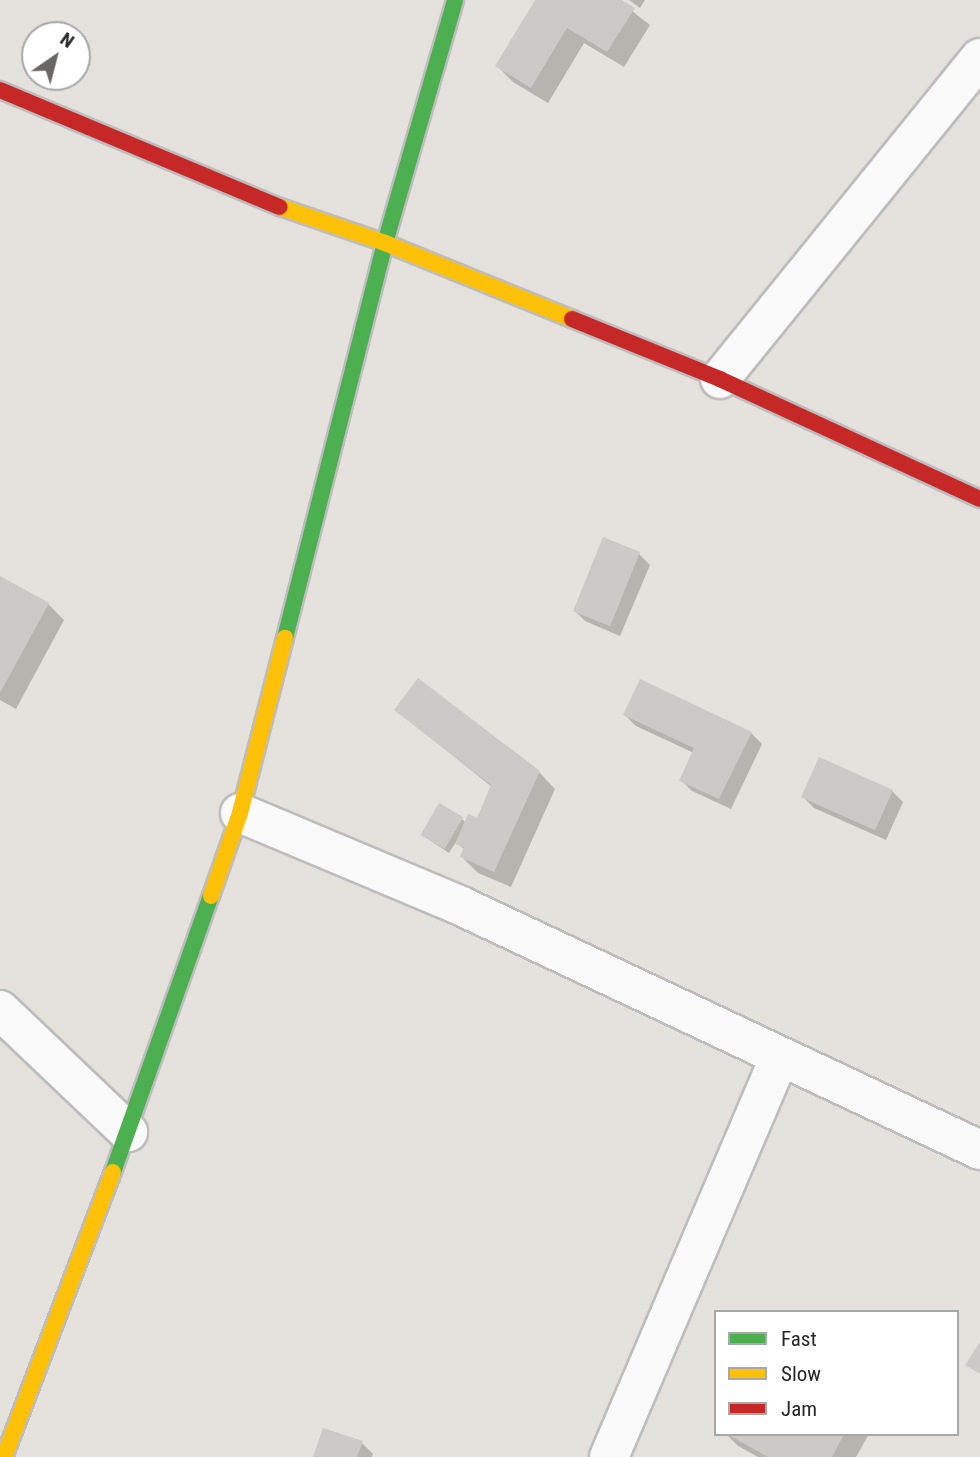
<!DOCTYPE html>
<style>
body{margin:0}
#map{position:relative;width:980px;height:1457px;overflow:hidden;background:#e5e1dc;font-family:"Roboto Condensed",sans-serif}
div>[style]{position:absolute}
.shadow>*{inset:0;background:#0003}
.building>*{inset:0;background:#ccc9c6;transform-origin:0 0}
.roads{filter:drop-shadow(2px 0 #bebdbe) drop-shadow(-2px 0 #bebdbe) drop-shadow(0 2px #bebdbe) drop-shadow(0 -2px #bebdbe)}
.street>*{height:38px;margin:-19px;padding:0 19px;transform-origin:19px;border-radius:19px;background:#fbfafa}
.fast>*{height:16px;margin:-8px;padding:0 8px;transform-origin:8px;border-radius:8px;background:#4caf50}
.slow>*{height:16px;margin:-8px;padding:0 8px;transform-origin:8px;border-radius:8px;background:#ffc107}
.jam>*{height:16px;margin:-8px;padding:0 8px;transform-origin:8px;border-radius:8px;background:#c62828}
span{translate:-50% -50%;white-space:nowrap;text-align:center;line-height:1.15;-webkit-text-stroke:5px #fff;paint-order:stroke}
.legend{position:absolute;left:714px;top:1310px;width:245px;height:126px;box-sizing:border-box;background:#fff;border:2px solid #a8a8a8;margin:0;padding:9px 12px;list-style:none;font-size:21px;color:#262626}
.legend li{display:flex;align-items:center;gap:14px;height:35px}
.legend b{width:35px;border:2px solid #a8a8a8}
.north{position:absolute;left:21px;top:21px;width:70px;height:70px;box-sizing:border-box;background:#fff;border:2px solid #a8a8a8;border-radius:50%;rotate:35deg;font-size:19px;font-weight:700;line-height:28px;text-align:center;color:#262626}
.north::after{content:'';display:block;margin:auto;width:24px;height:32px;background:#696766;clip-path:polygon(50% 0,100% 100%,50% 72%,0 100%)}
</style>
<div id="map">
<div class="shadow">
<i style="clip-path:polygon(537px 0,618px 0,650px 25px,624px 67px,584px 43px,548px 103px,513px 82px,497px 66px)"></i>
<i style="clip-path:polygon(629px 0,645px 0,640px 8px)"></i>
<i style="clip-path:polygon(604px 539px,639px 554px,650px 565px,620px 636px,585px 621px,574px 610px)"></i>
<i style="clip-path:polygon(0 578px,48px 604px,64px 620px,16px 709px,0 700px)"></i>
<i style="clip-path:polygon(396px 710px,539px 772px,555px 789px,511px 887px,478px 873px,462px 857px,465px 850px,456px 842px,449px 853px,422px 835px,462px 819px,466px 823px,477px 820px,492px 787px)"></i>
<i style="clip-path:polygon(625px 715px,751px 733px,762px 744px,731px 809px,692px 791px,681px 780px,694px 753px,636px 726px)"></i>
<i style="clip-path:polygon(892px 791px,903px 802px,886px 840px,814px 808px,803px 797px)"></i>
<i style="clip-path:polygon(726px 1434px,869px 1434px,856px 1457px,758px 1457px,738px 1446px)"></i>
<i style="clip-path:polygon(362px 1443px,373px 1454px,372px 1457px,315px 1457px)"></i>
</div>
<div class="building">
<i style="clip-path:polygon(535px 0,622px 0,635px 8px,607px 52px,567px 28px,531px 88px,495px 66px)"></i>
<i style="left:603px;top:537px;width:40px;height:80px;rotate:22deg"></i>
<i style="clip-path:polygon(0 576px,49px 603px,0 693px)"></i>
<i style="clip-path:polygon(418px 678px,540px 771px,494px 872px,460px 857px,464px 847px,455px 844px,468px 814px,477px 818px,491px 785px,394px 710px)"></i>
<i style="clip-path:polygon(640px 679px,752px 732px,719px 799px,679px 781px,694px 748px,623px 715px)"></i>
<i style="left:819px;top:757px;width:81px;height:44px;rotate:24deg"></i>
<i style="left:439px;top:803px;width:28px;height:37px;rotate:30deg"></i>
<i style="clip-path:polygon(980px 1342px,980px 1374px,965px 1365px)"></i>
<i style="clip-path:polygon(323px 1428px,363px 1441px,357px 1457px,313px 1457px)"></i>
<i style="clip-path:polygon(727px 1434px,844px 1434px,832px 1457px,768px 1457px)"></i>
</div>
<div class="roads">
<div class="street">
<i style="left:720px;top:379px;width:413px;rotate:-51deg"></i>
<i style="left:240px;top:813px;width:238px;rotate:22.8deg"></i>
<i style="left:459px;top:905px;width:576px;rotate:25.19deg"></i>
<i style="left:0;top:1010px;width:177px;rotate:43.6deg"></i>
<i style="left:609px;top:1457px;width:435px;rotate:-66.9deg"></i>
</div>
<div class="fast">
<i style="left:285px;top:638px;width:407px;rotate:-75.8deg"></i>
<i style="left:385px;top:243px;width:253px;rotate:-73.9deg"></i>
<i style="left:113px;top:1172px;width:293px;rotate:-70.5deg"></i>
</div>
<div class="slow">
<i style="left:280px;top:207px;width:111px;rotate:18.9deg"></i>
<i style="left:385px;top:243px;width:202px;rotate:22.1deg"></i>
<i style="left:211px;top:896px;width:88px;rotate:-70.7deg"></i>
<i style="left:240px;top:813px;width:181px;rotate:-75.6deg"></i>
<i style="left:4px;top:1457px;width:305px;rotate:-69.1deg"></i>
</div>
<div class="jam">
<i style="left:0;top:90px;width:303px;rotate:22.7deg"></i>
<i style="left:572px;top:319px;width:160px;rotate:22.1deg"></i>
<i style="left:720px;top:379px;width:286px;rotate:24.8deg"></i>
</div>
</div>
<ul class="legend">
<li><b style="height:9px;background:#4caf50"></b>Fast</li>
<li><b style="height:9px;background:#ffc107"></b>Slow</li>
<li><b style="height:9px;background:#c62828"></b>Jam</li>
</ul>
<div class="north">N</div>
</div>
